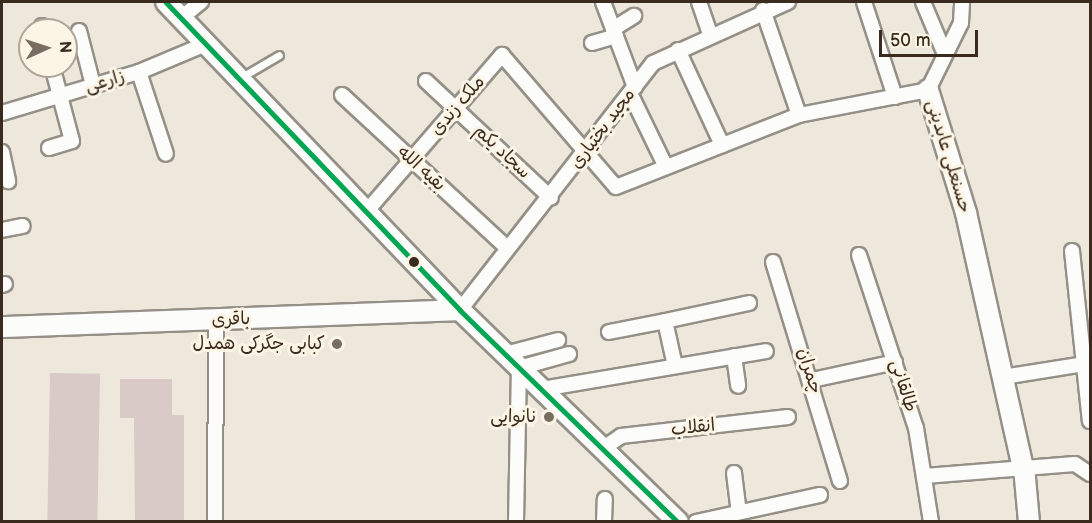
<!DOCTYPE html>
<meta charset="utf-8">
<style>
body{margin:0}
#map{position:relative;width:1092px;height:523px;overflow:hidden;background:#ede8db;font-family:"Balsamiq Sans","Playpen Sans Arabic",sans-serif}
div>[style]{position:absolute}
.building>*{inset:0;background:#d9c9c7;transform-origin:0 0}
.roads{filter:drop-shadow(2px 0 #959087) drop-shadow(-2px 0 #959087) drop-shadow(0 2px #959087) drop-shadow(0 -2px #959087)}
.lane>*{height:7px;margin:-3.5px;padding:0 3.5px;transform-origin:3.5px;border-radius:3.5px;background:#fcfcfa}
.street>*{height:14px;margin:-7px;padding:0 7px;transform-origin:7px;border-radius:7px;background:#fcfcfa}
.secondary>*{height:20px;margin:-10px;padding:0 10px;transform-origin:10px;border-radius:10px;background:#fcfcfa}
.bus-1>*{height:4.5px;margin:-2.25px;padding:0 2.25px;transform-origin:2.25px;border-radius:2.25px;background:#00a651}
.dots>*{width:16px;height:16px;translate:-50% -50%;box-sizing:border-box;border:3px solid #fcf5e5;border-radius:50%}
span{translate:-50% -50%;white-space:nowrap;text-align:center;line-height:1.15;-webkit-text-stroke:6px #fcf5e5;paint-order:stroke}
.street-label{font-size:18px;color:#3b2a1e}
.poi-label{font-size:18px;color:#3b2a1e}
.right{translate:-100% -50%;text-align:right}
.frame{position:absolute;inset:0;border:3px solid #3b2a1e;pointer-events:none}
.north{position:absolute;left:18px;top:18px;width:60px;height:60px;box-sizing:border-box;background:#fcf5e5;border:2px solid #afa495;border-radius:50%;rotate:87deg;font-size:16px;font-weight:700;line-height:24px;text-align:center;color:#3b2a1e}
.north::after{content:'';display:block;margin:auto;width:21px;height:27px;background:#796c60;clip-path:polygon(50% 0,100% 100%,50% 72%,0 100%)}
.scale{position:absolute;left:879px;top:30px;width:99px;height:27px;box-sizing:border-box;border:3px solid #3b2a1e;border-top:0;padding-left:8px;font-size:18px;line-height:21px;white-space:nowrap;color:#3b2a1e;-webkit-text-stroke:4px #fcf5e5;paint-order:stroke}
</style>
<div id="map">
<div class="building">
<i style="left:50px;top:373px;width:50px;height:149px;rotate:1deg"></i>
<i style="clip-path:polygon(120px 379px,172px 379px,172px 415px,184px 415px,184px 522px,135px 522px,134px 418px,120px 418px)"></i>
</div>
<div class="roads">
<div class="lane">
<i style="left:240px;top:78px;width:45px;rotate:-30.5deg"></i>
</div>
<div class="street">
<i style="left:603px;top:2px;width:91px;rotate:69.4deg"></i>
<i style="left:699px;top:2px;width:34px;rotate:71deg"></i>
<i style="left:864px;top:2px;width:100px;rotate:71.9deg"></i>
<i style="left:923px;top:2px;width:54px;rotate:67.2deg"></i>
<i style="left:763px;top:10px;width:111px;rotate:71.1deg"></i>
<i style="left:181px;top:18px;width:26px;rotate:-39deg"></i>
<i style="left:42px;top:26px;width:4px;rotate:76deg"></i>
<i style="left:613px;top:29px;width:25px;rotate:-32deg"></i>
<i style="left:79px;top:31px;width:56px;rotate:75.5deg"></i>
<i style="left:592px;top:43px;width:25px;rotate:-16deg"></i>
<i style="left:678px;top:50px;width:105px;rotate:65.1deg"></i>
<i style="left:139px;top:72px;width:86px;rotate:71.8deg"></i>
<i style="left:426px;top:81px;width:171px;rotate:43.1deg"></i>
<i style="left:630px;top:93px;width:82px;rotate:64.1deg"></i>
<i style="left:342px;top:95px;width:218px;rotate:42.8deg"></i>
<i style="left:2px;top:113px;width:143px;rotate:-16.7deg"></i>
<i style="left:139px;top:72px;width:73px;rotate:-22.7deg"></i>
<i style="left:49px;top:148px;width:24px;rotate:-17deg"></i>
<i style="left:72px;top:141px;width:78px;rotate:-104.9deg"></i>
<i style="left:2px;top:152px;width:30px;rotate:78deg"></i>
<i style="left:366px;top:212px;width:208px;rotate:-49.1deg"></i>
<i style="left:502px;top:55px;width:174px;rotate:49.2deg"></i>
<i style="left:616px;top:187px;width:197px;rotate:-21.5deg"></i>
<i style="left:799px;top:115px;width:131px;rotate:-11deg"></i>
<i style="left:928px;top:90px;width:75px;rotate:-63.8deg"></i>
<i style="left:961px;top:23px;width:21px;rotate:-87deg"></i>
<i style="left:2px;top:230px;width:21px;rotate:-11deg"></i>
<i style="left:1072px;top:251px;width:171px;rotate:84deg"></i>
<i style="left:859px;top:255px;width:182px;rotate:71.8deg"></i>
<i style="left:916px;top:428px;width:95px;rotate:80.9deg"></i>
<i style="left:773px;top:262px;width:229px;rotate:73deg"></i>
<i style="left:2px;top:285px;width:3px;rotate:-18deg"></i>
<i style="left:460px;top:310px;width:313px;rotate:-52deg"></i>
<i style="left:653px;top:63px;width:148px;rotate:-24.3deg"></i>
<i style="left:609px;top:332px;width:57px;rotate:-11.1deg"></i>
<i style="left:505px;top:354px;width:55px;rotate:-14.8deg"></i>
<i style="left:734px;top:356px;width:30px;rotate:82deg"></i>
<i style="left:675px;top:366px;width:46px;rotate:-102.5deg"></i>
<i style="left:665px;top:321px;width:86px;rotate:-12.1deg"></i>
<i style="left:1003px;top:377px;width:88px;rotate:-9.1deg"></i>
<i style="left:812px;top:380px;width:85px;rotate:-12.2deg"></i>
<i style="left:542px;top:389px;width:227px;rotate:-9.6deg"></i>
<i style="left:602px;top:449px;width:23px;rotate:-34deg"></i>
<i style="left:621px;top:436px;width:168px;rotate:-6.5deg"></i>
<i style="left:734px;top:473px;width:39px;rotate:83deg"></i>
<i style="left:925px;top:476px;width:150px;rotate:-4.6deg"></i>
<i style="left:1075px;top:464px;width:18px;rotate:34deg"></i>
<i style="left:215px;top:522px;width:202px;rotate:-89.7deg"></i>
<i style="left:516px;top:522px;width:154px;rotate:-88.9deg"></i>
<i style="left:519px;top:368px;width:52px;rotate:-15.6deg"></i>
<i style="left:604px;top:522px;width:23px;rotate:-88deg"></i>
<i style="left:696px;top:522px;width:127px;rotate:-12.3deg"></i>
</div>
<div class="secondary">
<i style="left:166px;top:2px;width:426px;rotate:46.3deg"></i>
<i style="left:460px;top:310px;width:304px;rotate:44.2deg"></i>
<i style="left:928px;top:90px;width:129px;rotate:72.8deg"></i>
<i style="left:966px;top:213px;width:271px;rotate:77.4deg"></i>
<i style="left:1025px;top:478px;width:44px;rotate:84.8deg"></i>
<i style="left:2px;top:327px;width:458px;rotate:-2.1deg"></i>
</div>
</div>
<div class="bus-1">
<i style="left:166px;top:2px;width:426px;rotate:46.3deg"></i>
<i style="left:460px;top:310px;width:304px;rotate:44.2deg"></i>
</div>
<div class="dots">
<i style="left:414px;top:262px;background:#3b2a1e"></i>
<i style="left:337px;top:344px;background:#796c60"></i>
<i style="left:549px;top:417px;background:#796c60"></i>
</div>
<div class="street-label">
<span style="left:105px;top:82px;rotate:-17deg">زارعی</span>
<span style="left:458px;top:106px;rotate:-49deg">ملک زندی</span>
<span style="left:603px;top:129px;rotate:-53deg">مجید بختیاری</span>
<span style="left:502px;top:152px;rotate:43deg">سجاد یکم</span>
<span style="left:948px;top:156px;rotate:73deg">حسنعلی عابدینی</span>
<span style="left:421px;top:169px;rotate:42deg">بقیه الله</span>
<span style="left:231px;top:320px;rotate:-2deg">باقری</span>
<span style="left:809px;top:371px;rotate:73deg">چمران</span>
<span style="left:903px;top:386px;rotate:73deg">طالقانی</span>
<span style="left:693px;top:428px;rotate:-6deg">انقلاب</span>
</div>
<div class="poi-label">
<span class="right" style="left:325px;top:344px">کبابی جگرکی همدل</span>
<span class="right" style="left:537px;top:417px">نانوایی</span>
</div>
<div class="frame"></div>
<div class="north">N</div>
<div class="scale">50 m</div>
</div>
